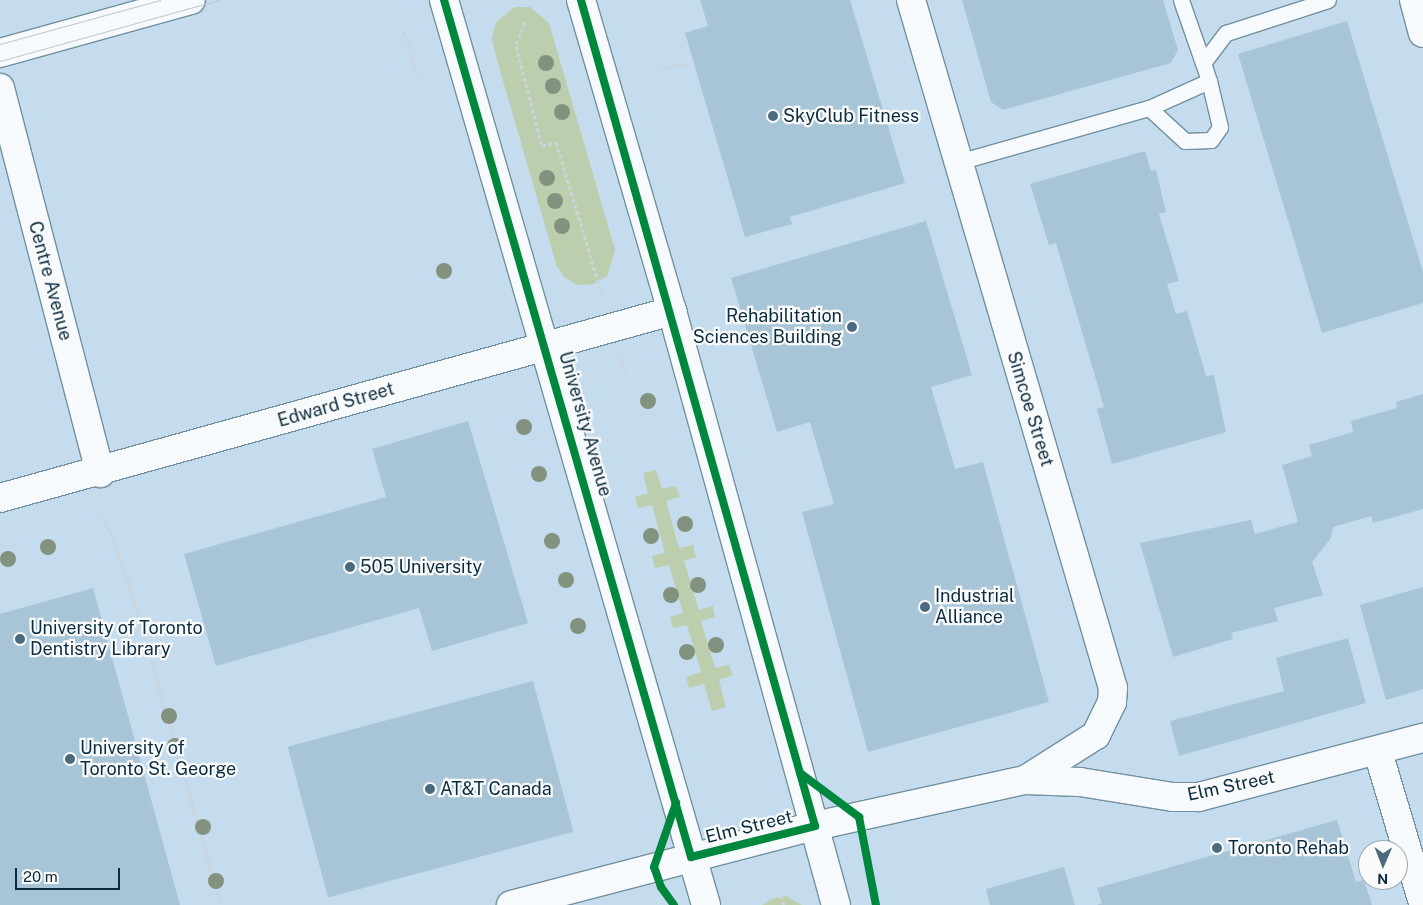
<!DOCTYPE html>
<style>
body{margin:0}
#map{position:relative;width:1423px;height:905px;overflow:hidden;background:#c4dced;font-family:"Public Sans",sans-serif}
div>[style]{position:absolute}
.green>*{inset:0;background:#bccead}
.building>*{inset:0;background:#a8c5d7;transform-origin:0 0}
.path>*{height:3px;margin-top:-1.5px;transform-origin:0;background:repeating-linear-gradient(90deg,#ccd4da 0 4px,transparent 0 6.5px)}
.roads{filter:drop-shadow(1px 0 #72909f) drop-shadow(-1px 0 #72909f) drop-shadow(0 1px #72909f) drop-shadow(0 -1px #72909f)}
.service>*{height:15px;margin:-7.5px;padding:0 7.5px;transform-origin:7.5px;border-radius:7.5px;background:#f6fafc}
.minor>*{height:28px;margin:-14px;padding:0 14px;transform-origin:14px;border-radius:14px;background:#f6fafc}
.tertiary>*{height:28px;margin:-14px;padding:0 14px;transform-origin:14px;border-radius:14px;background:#f6fafc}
.secondary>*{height:28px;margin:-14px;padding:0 14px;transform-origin:14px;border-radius:14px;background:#f6fafc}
.primary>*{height:28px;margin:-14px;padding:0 14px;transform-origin:14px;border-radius:14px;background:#f6fafc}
.tram>*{height:1px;margin:-0.5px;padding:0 0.5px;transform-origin:0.5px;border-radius:0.5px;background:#c0c8cd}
.cycleway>*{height:8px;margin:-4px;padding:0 4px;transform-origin:4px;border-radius:4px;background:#00873e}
.trees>*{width:16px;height:16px;margin:-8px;border-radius:50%;background:#83927e}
.dots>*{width:14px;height:14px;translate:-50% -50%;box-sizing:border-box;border:2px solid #fafafa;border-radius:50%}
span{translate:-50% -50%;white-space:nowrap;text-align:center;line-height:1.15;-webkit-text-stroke:4.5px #fafafa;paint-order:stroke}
.poi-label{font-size:18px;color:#0b2d40}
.left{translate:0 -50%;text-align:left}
.right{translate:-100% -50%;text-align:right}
.street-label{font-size:18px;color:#0b2d40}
.north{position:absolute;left:1358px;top:840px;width:50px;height:50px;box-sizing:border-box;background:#fafafa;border:1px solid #9aa8b0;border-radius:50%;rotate:181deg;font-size:14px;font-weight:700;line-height:20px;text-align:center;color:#0b2d40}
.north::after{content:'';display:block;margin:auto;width:18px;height:22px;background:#4c6a7d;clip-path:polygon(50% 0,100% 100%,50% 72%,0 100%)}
.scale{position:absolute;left:15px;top:868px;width:105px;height:22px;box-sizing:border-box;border:2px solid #0b2d40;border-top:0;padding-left:6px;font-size:15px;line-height:18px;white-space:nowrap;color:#0b2d40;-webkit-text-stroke:4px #fafafa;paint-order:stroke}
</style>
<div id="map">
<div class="green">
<i style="clip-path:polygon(515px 7px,530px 7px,549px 23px,615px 250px,607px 276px,593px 284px,577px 285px,564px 277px,557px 267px,495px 53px,492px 39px,496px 22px)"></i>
<i style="clip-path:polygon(656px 470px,662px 489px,676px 486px,680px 497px,666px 501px,679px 548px,693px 545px,696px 557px,684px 561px,699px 610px,713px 606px,715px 617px,701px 621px,715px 668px,729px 665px,733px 675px,719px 680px,726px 707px,712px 711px,704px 684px,689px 688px,686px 677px,701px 672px,687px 625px,673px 628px,670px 617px,683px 613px,669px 565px,655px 568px,652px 556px,665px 553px,652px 505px,638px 508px,635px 497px,648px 493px,643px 473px)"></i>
<i style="clip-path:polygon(786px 896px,802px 905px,762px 905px,772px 899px)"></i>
</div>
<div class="building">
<i style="clip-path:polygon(700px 0,850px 0,905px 183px,790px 217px,792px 224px,745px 237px,685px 33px,708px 26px)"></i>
<i style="clip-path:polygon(962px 0,1163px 0,1178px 50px,1171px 63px,1003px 110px,991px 102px)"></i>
<i style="clip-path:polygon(1347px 21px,1423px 272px,1423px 303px,1322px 333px,1238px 54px)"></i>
<i style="clip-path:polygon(1145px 151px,1151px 171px,1156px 170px,1166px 212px,1159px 214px,1179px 281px,1167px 284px,1176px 314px,1187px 311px,1206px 376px,1214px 375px,1226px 432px,1112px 464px,1097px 409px,1104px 407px,1056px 243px,1049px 245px,1030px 184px)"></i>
<i style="clip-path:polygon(926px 221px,972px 375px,931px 387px,955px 469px,983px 462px,1049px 702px,868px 752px,802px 512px,834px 504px,810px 422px,777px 432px,731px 278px)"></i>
<i style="clip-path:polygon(1423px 394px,1423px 509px,1373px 523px,1371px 516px,1333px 527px,1331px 538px,1312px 562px,1323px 595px,1274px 608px,1278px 621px,1231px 633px,1233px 639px,1173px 657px,1140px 543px,1251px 520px,1255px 534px,1298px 522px,1282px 465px,1312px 456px,1309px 445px,1353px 432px,1351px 421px,1397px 408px,1396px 402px)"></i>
<i style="clip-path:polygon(468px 421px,528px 623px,432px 651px,419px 608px,216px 666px,184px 554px,386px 497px,372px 449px)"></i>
<i style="clip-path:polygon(1423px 587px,1423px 689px,1386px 700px,1360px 605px)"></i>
<i style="clip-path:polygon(93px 588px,180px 905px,0 905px,0 614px)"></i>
<i style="clip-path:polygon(1348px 638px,1366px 703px,1179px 756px,1170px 721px,1284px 691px,1276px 658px)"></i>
<i style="left:533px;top:681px;width:156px;height:254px;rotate:75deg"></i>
<i style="clip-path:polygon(1337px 820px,1356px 882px,1364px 880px,1372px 905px,1097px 905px,1102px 903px,1097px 888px)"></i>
<i style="clip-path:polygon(1064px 867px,1075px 905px,990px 905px,986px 889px)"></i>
</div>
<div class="path">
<i style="left:525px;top:22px;width:26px;rotate:111deg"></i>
<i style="left:516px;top:46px;width:103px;rotate:75.4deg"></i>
<i style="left:542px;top:146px;width:15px;rotate:-16deg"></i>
<i style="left:556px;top:142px;width:163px;rotate:73.2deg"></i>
<i style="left:404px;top:31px;width:48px;rotate:73.1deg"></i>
<i style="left:659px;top:69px;width:36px;rotate:-11deg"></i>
<i style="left:620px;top:357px;width:17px;rotate:73deg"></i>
<i style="left:103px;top:514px;width:77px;rotate:69.4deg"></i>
<i style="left:130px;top:586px;width:332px;rotate:74.1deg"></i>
<i style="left:781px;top:895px;width:10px;rotate:73deg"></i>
</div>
<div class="roads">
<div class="service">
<i style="left:1181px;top:0;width:67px;rotate:70.8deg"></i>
<i style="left:1149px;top:108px;width:49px;rotate:42.5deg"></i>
<i style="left:1185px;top:141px;width:26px;rotate:-2deg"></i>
<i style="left:1211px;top:140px;width:16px;rotate:-55deg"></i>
<i style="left:1220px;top:127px;width:47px;rotate:-103.4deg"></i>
<i style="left:958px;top:162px;width:198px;rotate:-15.8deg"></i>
<i style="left:1149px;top:108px;width:66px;rotate:-24.2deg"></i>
<i style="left:1209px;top:81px;width:19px;rotate:-108deg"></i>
<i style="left:1203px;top:63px;width:38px;rotate:-53deg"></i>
<i style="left:1226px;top:33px;width:107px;rotate:-17.9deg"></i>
</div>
<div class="minor">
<i style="left:911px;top:0;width:717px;rotate:73.64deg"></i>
<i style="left:1113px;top:688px;width:14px;rotate:94deg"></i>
<i style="left:1112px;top:702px;width:37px;rotate:116deg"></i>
<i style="left:1096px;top:735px;width:84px;rotate:147.6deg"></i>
<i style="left:1414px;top:0;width:34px;rotate:75deg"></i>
<i style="left:0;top:88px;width:398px;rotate:75.4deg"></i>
<i style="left:0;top:498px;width:698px;rotate:-15.55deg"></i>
<i style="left:1378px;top:752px;width:158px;rotate:73.4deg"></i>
</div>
<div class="tertiary">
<i style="left:511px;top:905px;width:314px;rotate:-14.6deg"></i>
<i style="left:815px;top:826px;width:215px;rotate:-12.4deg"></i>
<i style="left:1025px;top:780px;width:55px;rotate:2.1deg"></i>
<i style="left:1080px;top:782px;width:94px;rotate:9.2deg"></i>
<i style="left:1173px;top:797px;width:26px"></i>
<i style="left:1199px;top:797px;width:232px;rotate:-14.8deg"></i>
</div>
<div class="secondary">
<i style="left:0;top:53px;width:198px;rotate:-15.5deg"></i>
</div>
<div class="primary">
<i style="left:444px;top:0;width:942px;rotate:73.85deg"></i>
<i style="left:581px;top:0;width:324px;rotate:73.7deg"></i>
<i style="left:672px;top:311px;width:616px;rotate:74.57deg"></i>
</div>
</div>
<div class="tram">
<i style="left:0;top:44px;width:166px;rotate:-15.4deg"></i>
<i style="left:0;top:61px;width:227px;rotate:-15.6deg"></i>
</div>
<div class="cycleway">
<i style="left:444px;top:0;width:892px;rotate:73.92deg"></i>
<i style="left:691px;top:857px;width:128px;rotate:-14deg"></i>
<i style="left:815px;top:826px;width:859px;rotate:-105.82deg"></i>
<i style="left:800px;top:773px;width:74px;rotate:36.7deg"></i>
<i style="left:859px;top:817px;width:90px;rotate:79.1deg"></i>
<i style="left:674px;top:905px;width:22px;rotate:-126deg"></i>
<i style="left:661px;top:887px;width:21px;rotate:-109deg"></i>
<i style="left:654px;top:867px;width:68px;rotate:-71deg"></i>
</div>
<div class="trees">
<i style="left:546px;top:63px"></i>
<i style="left:553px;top:86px"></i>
<i style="left:562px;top:112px"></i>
<i style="left:547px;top:178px"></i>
<i style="left:555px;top:201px"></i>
<i style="left:562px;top:226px"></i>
<i style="left:444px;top:271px"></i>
<i style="left:648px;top:401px"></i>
<i style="left:524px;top:427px"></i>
<i style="left:539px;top:474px"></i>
<i style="left:685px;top:524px"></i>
<i style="left:651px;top:536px"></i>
<i style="left:552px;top:541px"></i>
<i style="left:48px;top:547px"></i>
<i style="left:8px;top:559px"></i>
<i style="left:566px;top:580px"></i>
<i style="left:698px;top:585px"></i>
<i style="left:671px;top:595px"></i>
<i style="left:578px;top:626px"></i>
<i style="left:716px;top:645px"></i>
<i style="left:687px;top:652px"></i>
<i style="left:169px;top:716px"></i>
<i style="left:175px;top:746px"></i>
<i style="left:203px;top:827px"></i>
<i style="left:216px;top:881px"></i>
</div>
<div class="dots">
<i style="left:773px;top:116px;background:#4c6a7d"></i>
<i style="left:852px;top:327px;background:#4c6a7d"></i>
<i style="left:350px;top:567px;background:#4c6a7d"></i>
<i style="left:925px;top:607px;background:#4c6a7d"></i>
<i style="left:20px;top:639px;background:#4c6a7d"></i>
<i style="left:70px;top:759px;background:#4c6a7d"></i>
<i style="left:430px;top:789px;background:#4c6a7d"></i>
<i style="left:1217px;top:848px;background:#4c6a7d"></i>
</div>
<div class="poi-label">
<span class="left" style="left:783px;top:116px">SkyClub Fitness</span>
<span class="right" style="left:842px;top:327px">Rehabilitation<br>Sciences Building</span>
<span class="left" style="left:360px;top:567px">505 University</span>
<span class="left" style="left:935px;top:607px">Industrial<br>Alliance</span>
<span class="left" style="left:30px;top:639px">University of Toronto<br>Dentistry Library</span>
<span class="left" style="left:80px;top:759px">University of<br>Toronto St. George</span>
<span class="left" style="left:440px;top:789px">AT&amp;T Canada</span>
<span class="left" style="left:1228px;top:848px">Toronto Rehab</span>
</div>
<div class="street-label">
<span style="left:50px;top:281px;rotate:75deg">Centre Avenue</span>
<span style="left:336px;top:405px;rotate:-16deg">Edward Street</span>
<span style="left:1030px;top:409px;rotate:73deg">Simcoe Street</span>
<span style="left:585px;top:424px;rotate:74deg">University Avenue</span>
<span style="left:1231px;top:786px;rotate:-12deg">Elm Street</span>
<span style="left:749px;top:827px;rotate:-14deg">Elm Street</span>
</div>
<div class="north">N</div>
<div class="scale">20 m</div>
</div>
